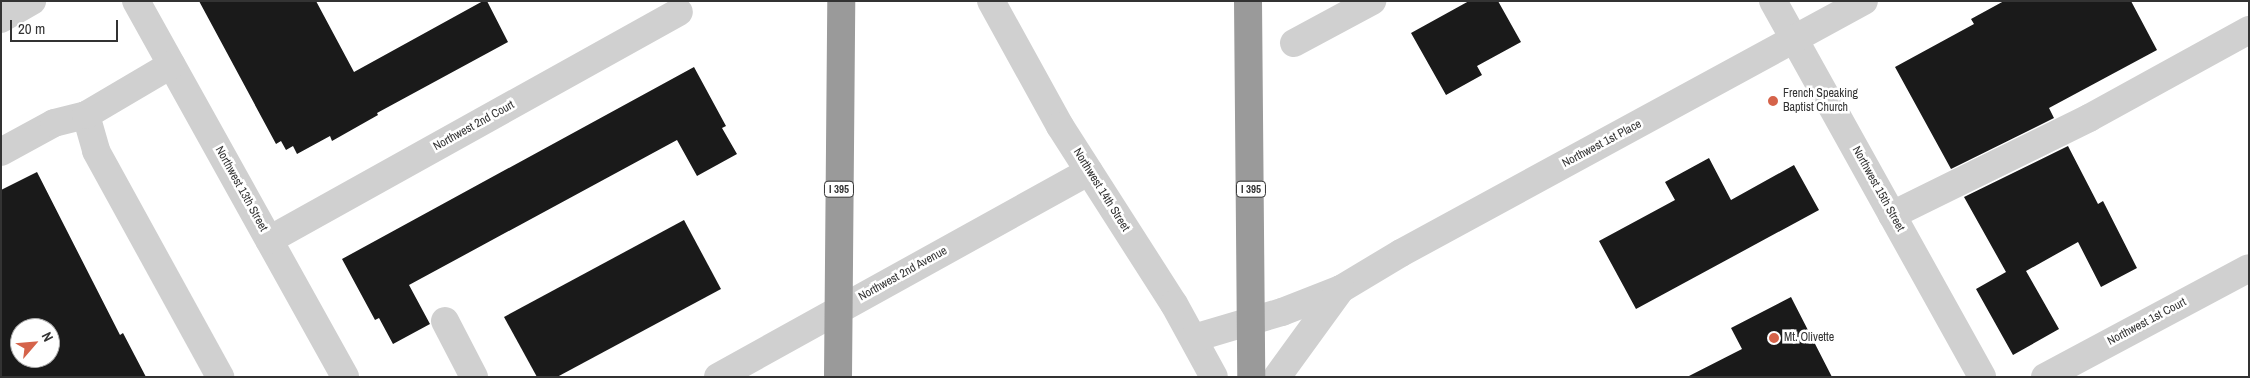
<!DOCTYPE html>
<style>
body{margin:0}
#map{position:relative;width:2250px;height:378px;overflow:hidden;background:#fff;font-family:"Archivo Narrow",sans-serif}
div>[style]{position:absolute}
.building>*{inset:0;background:#1a1a1a}
.minor>*{height:28px;margin:-14px;padding:0 14px;transform-origin:14px;border-radius:14px;background:#d0d0d0}
.highway-bridge>*{height:28px;margin:-14px;padding:0 14px;transform-origin:14px;border-radius:14px;background:#9a9a9a}
.dots>*{width:14px;height:14px;translate:-50% -50%;box-sizing:border-box;border:2px solid #fff;border-radius:50%}
span{translate:-50% -50%;white-space:nowrap;text-align:center;line-height:1.15;-webkit-text-stroke:5px #fff;paint-order:stroke}
.shield-label span{padding:1px 4px;background:#fff;border:1px solid;border-radius:4px;-webkit-text-stroke-width:0}
.shield-label{font-size:11px;color:#333;font-weight:700}
.poi-label{font-size:12px;color:#333}
.left{translate:0 -50%;text-align:left}
.street-label{font-size:12px;color:#333}
.frame{position:absolute;inset:0;border:2px solid #333;pointer-events:none}
.north{position:absolute;left:10px;top:318px;width:50px;height:50px;box-sizing:border-box;background:#fff;border:1px solid #adadad;border-radius:50%;rotate:63deg;font-size:14px;font-weight:700;line-height:20px;text-align:center;color:#333}
.north::after{content:'';display:block;margin:auto;width:18px;height:22px;background:#d5634a;clip-path:polygon(50% 0,100% 100%,50% 72%,0 100%)}
.scale{position:absolute;left:10px;top:20px;width:108px;height:22px;box-sizing:border-box;border:2px solid #333;border-top:0;padding-left:6px;font-size:15px;line-height:18px;white-space:nowrap;color:#333;-webkit-text-stroke:4px #fff;paint-order:stroke}
</style>
<div id="map">
<div class="building">
<i style="clip-path:polygon(199px 1px,316px 1px,354px 72px,483px 1px,487px 1px,508px 42px,377px 113px,378px 115px,332px 141px,330px 136px,297px 154px,293px 146px,286px 150px,281px 141px,276px 144px)"></i>
<i style="clip-path:polygon(1469px 1px,1498px 1px,1521px 42px,1477px 66px,1482px 75px,1446px 95px,1411px 33px)"></i>
<i style="clip-path:polygon(2004px 1px,2131px 1px,2157px 50px,2049px 108px,2054px 118px,1951px 169px,1895px 67px,1974px 24px,1971px 19px)"></i>
<i style="clip-path:polygon(694px 67px,726px 126px,722px 128px,737px 154px,697px 176px,677px 140px,409px 285px,430px 324px,393px 344px,379px 318px,375px 320px,342px 259px)"></i>
<i style="clip-path:polygon(2068px 146px,2098px 204px,2103px 201px,2137px 268px,2101px 287px,2078px 242px,2026px 271px,2059px 329px,2013px 355px,1976px 289px,2006px 272px,1964px 197px)"></i>
<i style="clip-path:polygon(1709px 158px,1731px 200px,1794px 165px,1819px 210px,1636px 309px,1599px 241px,1675px 200px,1665px 182px)"></i>
<i style="clip-path:polygon(evenodd,37px 172px,120px 335px,123px 333px,146px 377px,1px 377px,1px 190px,37px 172px,20px 328px,50px 328px,50px 358px,20px 358px,20px 328px)"></i>
<i style="clip-path:polygon(684px 220px,721px 289px,557px 377px,537px 377px,504px 317px)"></i>
<i style="clip-path:polygon(1791px 297px,1832px 377px,1687px 377px,1742px 349px,1731px 328px)"></i>
</div>
<div class="minor">
<i style="left:136px;top:1px;width:430px;rotate:60.9deg"></i>
<i style="left:991px;top:1px;width:143px;rotate:61.1deg"></i>
<i style="left:1060px;top:126px;width:211px;rotate:57.4deg"></i>
<i style="left:1174px;top:304px;width:83px;rotate:61.3deg"></i>
<i style="left:1773px;top:1px;width:430px;rotate:60.9deg"></i>
<i style="left:1px;top:19px;width:36px;rotate:-30deg"></i>
<i style="left:1294px;top:43px;width:89px;rotate:-28.3deg"></i>
<i style="left:86px;top:115px;width:37px;rotate:74deg"></i>
<i style="left:96px;top:151px;width:258px;rotate:61.2deg"></i>
<i style="left:1px;top:152px;width:60px;rotate:-28.7deg"></i>
<i style="left:54px;top:123px;width:33px;rotate:-14deg"></i>
<i style="left:86px;top:115px;width:99px;rotate:-30.5deg"></i>
<i style="left:1892px;top:215px;width:220px;rotate:-26.2deg"></i>
<i style="left:2089px;top:118px;width:183px;rotate:-28.8deg"></i>
<i style="left:269px;top:240px;width:469px;rotate:-29.1deg"></i>
<i style="left:445px;top:321px;width:63px;rotate:62.6deg"></i>
<i style="left:1194px;top:338px;width:92px;rotate:-16.5deg"></i>
<i style="left:1282px;top:312px;width:63px;rotate:-21.3deg"></i>
<i style="left:1341px;top:289px;width:70px;rotate:-31deg"></i>
<i style="left:1401px;top:253px;width:527px;rotate:-28.56deg"></i>
<i style="left:718px;top:377px;width:424px;rotate:-29deg"></i>
<i style="left:1277px;top:377px;width:109px;rotate:-54deg"></i>
<i style="left:2045px;top:377px;width:231px;rotate:-28.1deg"></i>
</div>
<div class="highway-bridge">
<i style="left:1248px;top:1px;width:376px;rotate:89.5deg"></i>
<i style="left:838px;top:377px;width:376px;rotate:-89.5deg"></i>
</div>
<div class="dots">
<i style="left:1773px;top:101px;background:#d5634a"></i>
<i style="left:1774px;top:338px;background:#d5634a"></i>
</div>
<div class="shield-label">
<span style="left:839px;top:189px">I 395</span>
<span style="left:1251px;top:189px">I 395</span>
</div>
<div class="poi-label">
<span class="left" style="left:1783px;top:101px">French Speaking<br>Baptist Church</span>
<span class="left" style="left:1784px;top:338px">Mt. Olivette</span>
</div>
<div class="street-label">
<span style="left:474px;top:126px;rotate:-29deg">Northwest 2nd Court</span>
<span style="left:1602px;top:144px;rotate:-28deg">Northwest 1st Place</span>
<span style="left:241px;top:189px;rotate:61deg">Northwest 13th Street</span>
<span style="left:1878px;top:189px;rotate:61deg">Northwest 15th Street</span>
<span style="left:1101px;top:190px;rotate:58deg">Northwest 14th Street</span>
<span style="left:903px;top:274px;rotate:-29deg">Northwest 2nd Avenue</span>
<span style="left:2147px;top:322px;rotate:-28deg">Northwest 1st Court</span>
</div>
<div class="frame"></div>
<div class="north">N</div>
<div class="scale">20 m</div>
</div>
